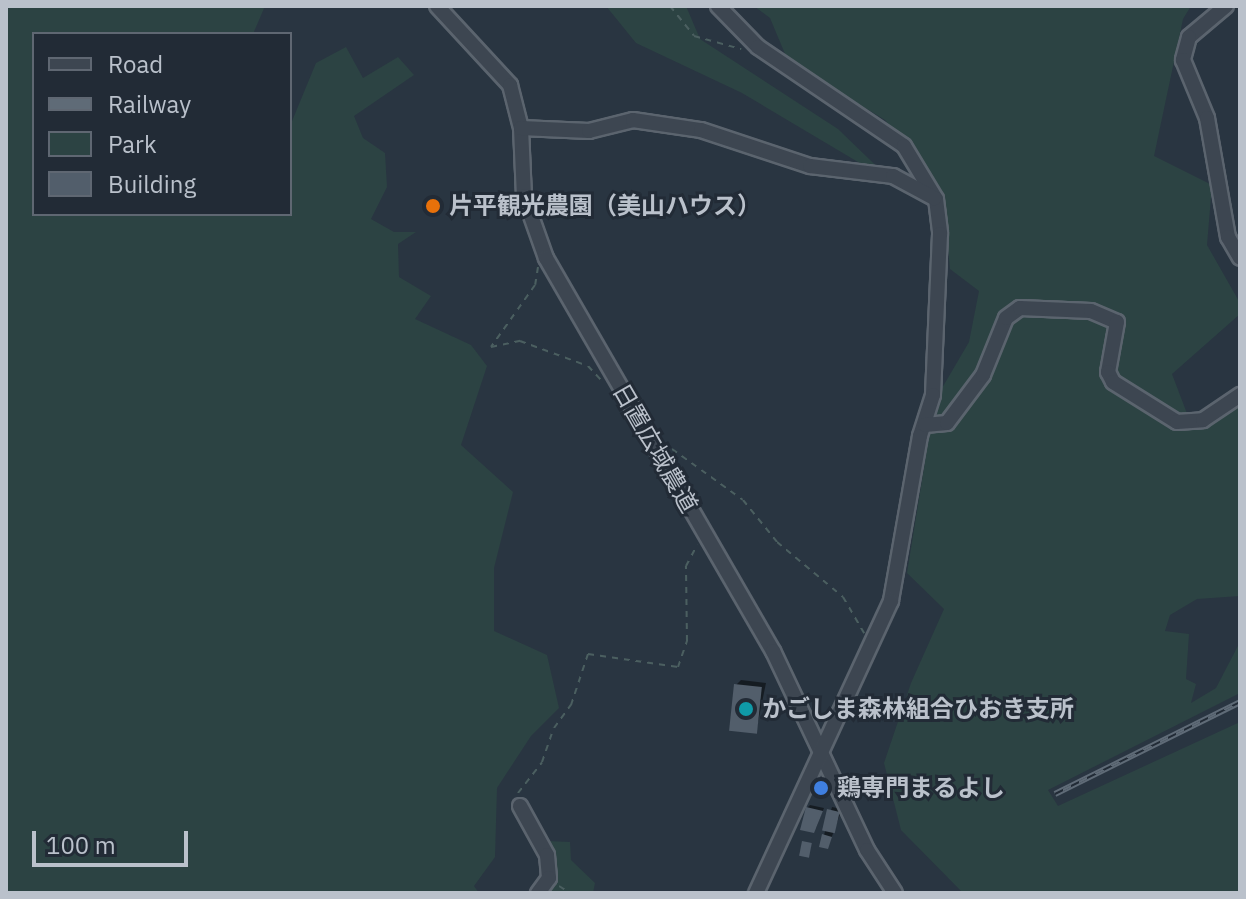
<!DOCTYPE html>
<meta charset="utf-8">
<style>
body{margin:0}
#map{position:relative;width:1246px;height:899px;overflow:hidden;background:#293541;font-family:"IBM Plex Sans","Noto Sans JP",sans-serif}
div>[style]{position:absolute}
.green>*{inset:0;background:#2c4343}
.shadow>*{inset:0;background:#0007}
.building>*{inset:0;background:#525e6b;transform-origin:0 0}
.path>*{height:2px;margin-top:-1px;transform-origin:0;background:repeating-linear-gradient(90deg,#4b5f60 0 6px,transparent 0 12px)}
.roads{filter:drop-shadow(2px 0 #5b646e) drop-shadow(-2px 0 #5b646e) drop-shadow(0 2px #5b646e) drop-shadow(0 -2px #5b646e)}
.minor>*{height:14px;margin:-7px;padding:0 7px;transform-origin:7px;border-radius:7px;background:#3d4651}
.rail>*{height:6px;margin-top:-3px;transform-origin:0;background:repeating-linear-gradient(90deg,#222b36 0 9px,#5f6b77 0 18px);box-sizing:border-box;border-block:2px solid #5f6b77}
.dots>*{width:22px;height:22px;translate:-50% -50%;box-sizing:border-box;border:4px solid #222b36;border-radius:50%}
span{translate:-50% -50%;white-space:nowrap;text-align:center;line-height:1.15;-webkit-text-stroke:6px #222b36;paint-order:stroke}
.poi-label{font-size:24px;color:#bac1cb;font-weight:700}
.left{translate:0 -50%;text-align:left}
.street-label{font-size:24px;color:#bac1cb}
.frame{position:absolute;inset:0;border:8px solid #bac1cb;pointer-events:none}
.legend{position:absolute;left:32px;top:32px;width:260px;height:184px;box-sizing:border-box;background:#222b36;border:2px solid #5f6772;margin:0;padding:10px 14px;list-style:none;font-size:24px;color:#bac1cb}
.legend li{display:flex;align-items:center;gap:16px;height:40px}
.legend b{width:40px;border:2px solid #5f6772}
.scale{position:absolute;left:32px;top:831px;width:156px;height:36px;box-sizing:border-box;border:4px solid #bac1cb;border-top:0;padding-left:10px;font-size:24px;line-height:28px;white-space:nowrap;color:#bac1cb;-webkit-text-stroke:6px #222b36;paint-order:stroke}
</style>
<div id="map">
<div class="green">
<i style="clip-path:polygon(6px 6px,265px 6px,253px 34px,34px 34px,34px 214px,290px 214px,290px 126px,316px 63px,346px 47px,363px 78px,398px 57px,414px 75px,354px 116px,363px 138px,385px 153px,387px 187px,371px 219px,394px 232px,416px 232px,398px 244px,399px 277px,431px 296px,415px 319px,471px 345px,487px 366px,461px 445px,513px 492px,494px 568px,494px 631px,547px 655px,559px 708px,531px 736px,497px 788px,495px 857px,474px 886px,479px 893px,6px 893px)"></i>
<i style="clip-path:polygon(606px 6px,686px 6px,700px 39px,838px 129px,895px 184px,742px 93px,636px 43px)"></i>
<i style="clip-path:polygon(754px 6px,1191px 6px,1183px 19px,1154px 156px,1212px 185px,1207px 245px,1240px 303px,1240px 314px,1172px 374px,1191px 424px,1205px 423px,1240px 405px,1240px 596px,1197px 599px,1170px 615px,1165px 631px,1189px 634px,1186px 679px,1196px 684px,1191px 703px,1216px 688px,1240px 642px,1240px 693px,1048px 790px,1058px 806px,1240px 722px,1240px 893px,963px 893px,901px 830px,884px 763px,911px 683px,944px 609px,907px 573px,935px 400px,969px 342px,979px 291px,950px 269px,945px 214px,926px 168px,885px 120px,788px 61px,770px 18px)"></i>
<i style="clip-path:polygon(547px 841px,570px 842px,571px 860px,595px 883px,593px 893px,539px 893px)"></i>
</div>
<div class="shadow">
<i style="clip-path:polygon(741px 680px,766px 683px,756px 732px,736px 685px)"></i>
<i style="clip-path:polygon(822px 779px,831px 785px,827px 790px,816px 788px)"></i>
<i style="clip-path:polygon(810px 805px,824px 808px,816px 828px,807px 808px)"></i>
<i style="clip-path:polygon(832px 807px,842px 809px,828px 847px,824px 835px)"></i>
</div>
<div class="building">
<i style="left:734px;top:684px;width:28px;height:47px;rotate:6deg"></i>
<i style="left:818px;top:781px;width:14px;height:9px;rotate:30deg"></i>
<i style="clip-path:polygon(806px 807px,823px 811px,814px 833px,800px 830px)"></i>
<i style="left:827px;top:809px;width:13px;height:22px;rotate:13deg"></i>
<i style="clip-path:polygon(822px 834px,832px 837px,828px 849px,819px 847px)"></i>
<i style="left:802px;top:841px;width:10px;height:15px;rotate:11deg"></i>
</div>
<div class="path">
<i style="left:670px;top:6px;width:38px;rotate:51deg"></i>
<i style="left:694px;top:36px;width:49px;rotate:15.5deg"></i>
<i style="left:538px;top:267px;width:18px;rotate:99deg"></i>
<i style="left:535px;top:285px;width:76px;rotate:125.4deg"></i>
<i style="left:491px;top:347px;width:30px;rotate:-12deg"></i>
<i style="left:520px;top:341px;width:72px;rotate:20.2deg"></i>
<i style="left:588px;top:366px;width:21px;rotate:47deg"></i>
<i style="left:672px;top:449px;width:87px;rotate:35.7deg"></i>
<i style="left:743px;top:500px;width:54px;rotate:51deg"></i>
<i style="left:777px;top:542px;width:86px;rotate:39.8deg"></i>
<i style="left:843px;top:597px;width:42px;rotate:59.7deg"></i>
<i style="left:518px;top:793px;width:39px;rotate:-52deg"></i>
<i style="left:542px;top:762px;width:36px;rotate:-71deg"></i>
<i style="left:554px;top:728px;width:29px;rotate:-54deg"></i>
<i style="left:571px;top:705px;width:54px;rotate:-71.6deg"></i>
<i style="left:588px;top:654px;width:91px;rotate:8.2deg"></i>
<i style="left:678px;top:667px;width:28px;rotate:-71deg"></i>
<i style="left:687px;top:641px;width:75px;rotate:-90.8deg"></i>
<i style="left:686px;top:566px;width:24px;rotate:-62deg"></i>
<i style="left:559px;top:886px;width:13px;rotate:32deg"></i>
</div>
<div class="roads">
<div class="minor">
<i style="left:437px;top:6px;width:108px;rotate:47.3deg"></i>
<i style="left:510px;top:85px;width:44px;rotate:75.7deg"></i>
<i style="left:521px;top:128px;width:68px;rotate:87.5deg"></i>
<i style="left:524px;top:196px;width:66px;rotate:70.5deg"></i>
<i style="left:546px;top:258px;width:454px;rotate:60deg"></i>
<i style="left:773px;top:651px;width:220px;rotate:64.7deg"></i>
<i style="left:867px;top:850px;width:51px;rotate:56.9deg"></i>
<i style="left:718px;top:6px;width:57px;rotate:45.7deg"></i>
<i style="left:758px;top:47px;width:176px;rotate:34.1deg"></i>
<i style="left:904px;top:146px;width:62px;rotate:58.9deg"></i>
<i style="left:936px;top:199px;width:35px;rotate:83deg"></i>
<i style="left:940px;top:234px;width:161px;rotate:92.5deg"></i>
<i style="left:933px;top:395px;width:43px;rotate:107.6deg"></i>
<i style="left:920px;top:436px;width:168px;rotate:100deg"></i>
<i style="left:891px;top:601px;width:322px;rotate:114.8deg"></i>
<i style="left:1226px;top:6px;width:48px;rotate:140deg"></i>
<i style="left:1189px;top:37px;width:24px;rotate:105deg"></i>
<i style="left:1183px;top:60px;width:63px;rotate:67.5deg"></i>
<i style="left:1207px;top:118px;width:121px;rotate:80deg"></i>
<i style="left:1228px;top:237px;width:24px;rotate:60deg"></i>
<i style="left:521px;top:128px;width:68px;rotate:2.5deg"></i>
<i style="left:589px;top:131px;width:45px;rotate:-14deg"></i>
<i style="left:633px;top:120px;width:69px;rotate:8.4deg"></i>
<i style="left:701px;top:130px;width:115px;rotate:18.3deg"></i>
<i style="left:810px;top:166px;width:84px;rotate:6.9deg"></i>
<i style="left:893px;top:176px;width:47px;rotate:28.2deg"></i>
<i style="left:925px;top:425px;width:22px;rotate:-5deg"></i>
<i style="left:947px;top:423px;width:60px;rotate:-53.1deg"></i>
<i style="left:983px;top:375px;width:61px;rotate:-68deg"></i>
<i style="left:1006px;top:318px;width:17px;rotate:-36deg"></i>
<i style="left:1020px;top:308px;width:71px;rotate:2.4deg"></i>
<i style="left:1091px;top:311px;width:28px;rotate:23deg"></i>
<i style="left:1117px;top:322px;width:51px;rotate:100.2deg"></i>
<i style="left:1108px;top:372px;width:11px;rotate:63deg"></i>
<i style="left:1113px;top:382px;width:75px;rotate:32deg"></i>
<i style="left:1177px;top:422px;width:26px;rotate:-4deg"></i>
<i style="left:1203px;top:420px;width:45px;rotate:-34deg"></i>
<i style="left:520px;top:806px;width:56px;rotate:61.1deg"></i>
<i style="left:547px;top:855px;width:23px;rotate:85deg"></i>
<i style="left:549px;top:878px;width:19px;rotate:126deg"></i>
</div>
</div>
<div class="rail">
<i style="left:1055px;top:794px;width:207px;rotate:-26.4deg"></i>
</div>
<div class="dots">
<i style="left:433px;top:206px;background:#e8710a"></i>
<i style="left:746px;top:709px;background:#0f9aa8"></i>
<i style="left:821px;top:788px;background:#3f7fe0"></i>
</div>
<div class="poi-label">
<span class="left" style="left:449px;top:206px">片平観光農園（美山ハウス）</span>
<span class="left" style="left:762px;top:709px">かごしま森林組合ひおき支所</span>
<span class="left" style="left:837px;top:788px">鶏専門まるよし</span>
</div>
<div class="street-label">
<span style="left:655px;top:448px;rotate:60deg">日置広域農道</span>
</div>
<div class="frame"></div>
<ul class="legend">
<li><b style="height:10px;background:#3d4651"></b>Road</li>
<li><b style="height:10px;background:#5f6b77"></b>Railway</li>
<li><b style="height:22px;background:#2c4343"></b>Park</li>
<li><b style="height:22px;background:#525e6b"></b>Building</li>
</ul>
<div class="scale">100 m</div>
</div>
